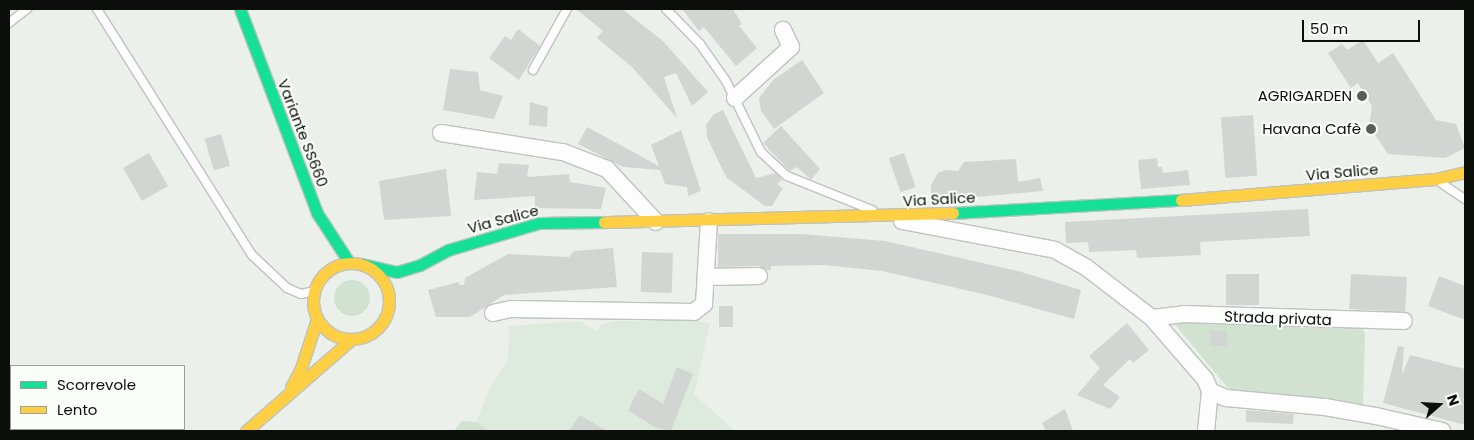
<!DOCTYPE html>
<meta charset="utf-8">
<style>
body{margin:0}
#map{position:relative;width:1474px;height:440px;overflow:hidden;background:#ebf0eb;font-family:Poppins,sans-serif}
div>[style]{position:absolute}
.built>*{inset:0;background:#dfeade}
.green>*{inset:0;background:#d2e2d1}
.round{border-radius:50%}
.building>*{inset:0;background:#d2d6d2;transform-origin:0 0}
.roads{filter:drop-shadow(1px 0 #bfc3bf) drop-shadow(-1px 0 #bfc3bf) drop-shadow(0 1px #bfc3bf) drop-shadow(0 -1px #bfc3bf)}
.lane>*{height:8px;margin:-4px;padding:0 4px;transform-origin:4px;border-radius:4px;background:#fcfdfc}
.street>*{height:16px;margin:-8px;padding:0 8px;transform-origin:8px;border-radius:8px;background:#fcfdfc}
.fast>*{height:11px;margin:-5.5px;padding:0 5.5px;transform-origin:5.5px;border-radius:5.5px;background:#16e098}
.slow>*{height:11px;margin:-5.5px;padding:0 5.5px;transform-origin:5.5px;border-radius:5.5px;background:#ffcf43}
.slow>.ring{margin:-5.5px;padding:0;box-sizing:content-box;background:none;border:11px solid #ffcf43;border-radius:50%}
.dots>*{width:14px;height:14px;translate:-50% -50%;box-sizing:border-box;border:2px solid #f9fff8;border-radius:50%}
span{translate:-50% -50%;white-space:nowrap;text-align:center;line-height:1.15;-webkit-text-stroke:4px #f9fff8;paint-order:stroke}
.poi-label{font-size:15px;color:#0b0e0a}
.right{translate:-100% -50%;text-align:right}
.street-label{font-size:15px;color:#0b0e0a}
.frame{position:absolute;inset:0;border:10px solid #0b0e0a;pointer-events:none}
.legend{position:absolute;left:10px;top:365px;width:175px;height:65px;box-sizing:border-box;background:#f9fff8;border:1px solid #9a9f99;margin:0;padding:6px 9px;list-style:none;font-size:15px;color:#0b0e0a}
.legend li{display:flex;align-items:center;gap:10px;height:25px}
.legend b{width:25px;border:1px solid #9a9f99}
.north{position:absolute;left:1414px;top:380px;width:50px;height:50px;-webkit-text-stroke:4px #f9fff8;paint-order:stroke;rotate:71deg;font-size:14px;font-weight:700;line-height:20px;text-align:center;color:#0b0e0a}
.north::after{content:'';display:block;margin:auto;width:18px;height:22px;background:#0b0e0a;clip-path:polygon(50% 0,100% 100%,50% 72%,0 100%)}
.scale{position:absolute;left:1302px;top:20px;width:118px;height:22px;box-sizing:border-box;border:2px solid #0b0e0a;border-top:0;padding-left:6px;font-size:15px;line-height:18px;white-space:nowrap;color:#0b0e0a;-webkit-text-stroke:4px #f9fff8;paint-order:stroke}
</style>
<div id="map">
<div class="built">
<i style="clip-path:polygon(693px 320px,710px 324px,694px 394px,735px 431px,490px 431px,476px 422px,491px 386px,508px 360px,509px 326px,580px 321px,597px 331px,601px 325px,614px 321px)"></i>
</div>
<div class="green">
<i class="round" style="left:334px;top:280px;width:36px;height:36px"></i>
<i style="clip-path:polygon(1173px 322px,1361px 327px,1365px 333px,1363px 406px,1238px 393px,1227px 387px)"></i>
<i style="clip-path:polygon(462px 421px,476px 422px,490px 431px,454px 431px)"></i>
</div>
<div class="building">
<i style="clip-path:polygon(576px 9px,622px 9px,663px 41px,708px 92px,692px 106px,676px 73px,664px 77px,677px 118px,632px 67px,597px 38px,603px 31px)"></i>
<i style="clip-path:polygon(682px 9px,733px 9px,742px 24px,739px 26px,757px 48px,736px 66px,704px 27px,699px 31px)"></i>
<i style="clip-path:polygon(518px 29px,540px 46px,519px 80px,489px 58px,505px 36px,511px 40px)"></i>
<i style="clip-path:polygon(1363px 40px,1378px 63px,1393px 53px,1436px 120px,1456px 124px,1465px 148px,1445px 158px,1388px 154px,1369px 126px,1372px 106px,1358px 83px,1351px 88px,1328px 53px,1342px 44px,1347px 50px)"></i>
<i style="clip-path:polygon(802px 60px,824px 93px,774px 129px,761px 111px,759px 98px,773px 80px)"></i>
<i style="clip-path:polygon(450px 69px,478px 72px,480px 90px,503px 96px,494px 119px,443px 110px)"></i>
<i style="clip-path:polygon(530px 102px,548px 107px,547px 127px,529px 125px)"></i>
<i style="clip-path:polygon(723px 110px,756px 178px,776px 173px,782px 179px,777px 184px,783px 188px,772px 206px,765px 206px,727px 178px,721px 167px,707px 137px,706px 125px,714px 114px)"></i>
<i style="left:1253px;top:115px;width:61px;height:32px;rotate:86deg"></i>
<i style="clip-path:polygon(781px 126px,820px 169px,811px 180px,797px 167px,790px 171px,763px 143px)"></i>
<i style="clip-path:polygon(587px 127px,659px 166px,651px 145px,681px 130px,701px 191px,688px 196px,687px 187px,665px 184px,660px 170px,623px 167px,578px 144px)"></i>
<i style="left:221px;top:134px;width:33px;height:17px;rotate:74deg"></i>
<i style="left:149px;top:153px;width:38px;height:30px;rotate:60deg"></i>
<i style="left:904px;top:153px;width:36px;height:16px;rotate:71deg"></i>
<i style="clip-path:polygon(1157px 158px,1158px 167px,1162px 167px,1163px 173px,1188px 170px,1190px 185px,1141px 189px,1138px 160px)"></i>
<i style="clip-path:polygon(1016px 159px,1018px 182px,1040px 178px,1043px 191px,931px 201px,931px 185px,938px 173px,946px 170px,958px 171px,964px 162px)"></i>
<i style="clip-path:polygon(499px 163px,529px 165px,527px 177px,569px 174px,570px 182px,606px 188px,601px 209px,535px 208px,535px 196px,474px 200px,477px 172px,497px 174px)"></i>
<i style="clip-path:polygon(446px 169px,451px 216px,384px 220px,379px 181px)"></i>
<i style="clip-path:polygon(1308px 209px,1310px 236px,1200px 242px,1201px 255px,1137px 258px,1136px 250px,1089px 252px,1088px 242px,1066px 243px,1065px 222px)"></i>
<i style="clip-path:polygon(718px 234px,802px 234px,885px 241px,1018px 271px,1081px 290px,1074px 319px,987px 295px,882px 271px,825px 265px,771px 266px,771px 270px,767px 270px,759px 266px,718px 267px)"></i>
<i style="clip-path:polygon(613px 248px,617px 287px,504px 295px,470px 317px,436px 317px,428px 290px,459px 282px,459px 285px,464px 285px,465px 278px,508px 254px,569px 257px,574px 251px)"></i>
<i style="left:642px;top:252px;width:31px;height:40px;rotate:2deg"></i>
<i style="left:1226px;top:274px;width:33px;height:31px"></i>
<i style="left:1351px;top:274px;width:56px;height:35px;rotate:3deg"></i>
<i style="clip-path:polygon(1439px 276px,1465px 286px,1465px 320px,1428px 306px)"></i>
<i style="left:719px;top:306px;width:14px;height:21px"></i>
<i style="clip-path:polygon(1127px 323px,1149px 350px,1133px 363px,1130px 359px,1103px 385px,1120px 397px,1110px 409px,1077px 395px,1100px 368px,1089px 356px)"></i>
<i style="left:1210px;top:331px;width:17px;height:15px"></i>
<i style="clip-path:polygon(1398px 346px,1404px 347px,1402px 375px,1410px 355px,1465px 369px,1465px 425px,1383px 403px)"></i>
<i style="clip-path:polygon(677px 367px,693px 374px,671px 431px,654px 427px,628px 410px,639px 389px,663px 404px)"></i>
<i style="clip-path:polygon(1065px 409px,1073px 431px,1046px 431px,1042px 423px)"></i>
<i style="clip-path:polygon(1246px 410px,1294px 414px,1293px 424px,1246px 422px)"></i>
<i style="clip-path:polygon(580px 415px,607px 431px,569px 431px)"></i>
</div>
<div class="roads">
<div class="lane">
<i style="left:97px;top:9px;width:291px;rotate:57.8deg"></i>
<i style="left:252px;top:255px;width:48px;rotate:43.3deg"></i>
<i style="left:287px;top:288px;width:15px;rotate:23deg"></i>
<i style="left:301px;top:294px;width:13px;rotate:-13deg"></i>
<i style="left:666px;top:9px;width:49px;rotate:45.8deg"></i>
<i style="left:700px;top:44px;width:45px;rotate:54.9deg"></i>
<i style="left:726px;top:81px;width:79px;rotate:63.8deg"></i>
<i style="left:761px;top:152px;width:35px;rotate:43deg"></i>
<i style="left:787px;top:176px;width:92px;rotate:21.8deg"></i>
<i style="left:9px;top:23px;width:23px;rotate:-38deg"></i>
<i style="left:533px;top:70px;width:70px;rotate:-60.9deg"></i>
<i style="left:1441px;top:183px;width:29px;rotate:34deg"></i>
</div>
<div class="street">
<i style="left:735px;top:98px;width:76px;rotate:-42.3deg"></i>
<i style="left:791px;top:47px;width:19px;rotate:-115deg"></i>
<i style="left:441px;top:133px;width:123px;rotate:8.9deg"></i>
<i style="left:563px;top:152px;width:47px;rotate:21.1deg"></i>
<i style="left:607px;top:169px;width:72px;rotate:47.2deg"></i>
<i style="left:902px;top:221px;width:156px;rotate:10.7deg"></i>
<i style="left:1055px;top:250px;width:37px;rotate:29deg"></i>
<i style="left:1087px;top:268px;width:82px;rotate:37.6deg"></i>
<i style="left:1152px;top:318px;width:81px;rotate:49deg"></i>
<i style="left:1205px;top:379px;width:13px;rotate:67deg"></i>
<i style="left:1210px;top:391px;width:40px;rotate:95.7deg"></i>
<i style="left:706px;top:277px;width:53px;rotate:-1.1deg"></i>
<i style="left:493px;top:313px;width:18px;rotate:-13deg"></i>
<i style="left:511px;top:309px;width:183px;rotate:0.9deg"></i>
<i style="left:694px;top:312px;width:13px;rotate:-39deg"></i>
<i style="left:704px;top:304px;width:83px;rotate:-86.6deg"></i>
<i style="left:1152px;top:318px;width:32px;rotate:-7deg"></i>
<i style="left:1184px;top:314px;width:220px;rotate:1.8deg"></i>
<i style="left:1210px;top:391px;width:17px;rotate:24deg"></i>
<i style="left:1226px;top:398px;width:99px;rotate:5.2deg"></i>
<i style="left:1325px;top:407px;width:52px;rotate:10deg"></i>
<i style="left:1376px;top:416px;width:68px;rotate:12.8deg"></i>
</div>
<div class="fast">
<i style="left:240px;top:9px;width:218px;rotate:69.3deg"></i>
<i style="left:317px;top:213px;width:59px;rotate:56.9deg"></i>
<i style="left:953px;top:213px;width:228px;rotate:-3.3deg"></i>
<i style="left:362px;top:264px;width:36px;rotate:13deg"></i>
<i style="left:397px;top:272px;width:24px;rotate:-17deg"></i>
<i style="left:420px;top:265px;width:32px;rotate:-28deg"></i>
<i style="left:448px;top:250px;width:95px;rotate:-16.5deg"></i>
<i style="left:539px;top:223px;width:65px;rotate:-0.9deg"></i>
</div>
<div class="slow">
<i style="left:1181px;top:200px;width:255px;rotate:-4.7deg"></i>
<i style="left:1435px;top:179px;width:31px;rotate:-13deg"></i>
<i style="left:604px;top:222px;width:349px;rotate:-1.5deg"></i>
<i class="ring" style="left:313px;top:263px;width:65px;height:65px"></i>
<i style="left:291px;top:387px;width:21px;rotate:-62deg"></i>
<i style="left:301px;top:368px;width:52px;rotate:-71.9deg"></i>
<i style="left:246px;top:431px;width:140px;rotate:-41deg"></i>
</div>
</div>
<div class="dots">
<i style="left:1362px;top:96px;background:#595d59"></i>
<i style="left:1371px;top:129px;background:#595d59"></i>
</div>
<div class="poi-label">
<span class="right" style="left:1352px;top:96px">AGRIGARDEN</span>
<span class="right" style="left:1361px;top:129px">Havana Cafè</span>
</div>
<div class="street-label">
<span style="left:303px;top:133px;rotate:69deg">Variante SS660</span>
<span style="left:1342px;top:172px;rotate:-5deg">Via Salice</span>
<span style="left:939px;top:199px;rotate:-3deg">Via Salice</span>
<span style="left:503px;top:219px;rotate:-15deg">Via Salice</span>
<span style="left:1278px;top:318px;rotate:2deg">Strada privata</span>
</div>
<div class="frame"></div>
<ul class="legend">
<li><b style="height:6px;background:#16e098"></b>Scorrevole</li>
<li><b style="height:6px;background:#ffcf43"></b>Lento</li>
</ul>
<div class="north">N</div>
<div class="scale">50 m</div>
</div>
